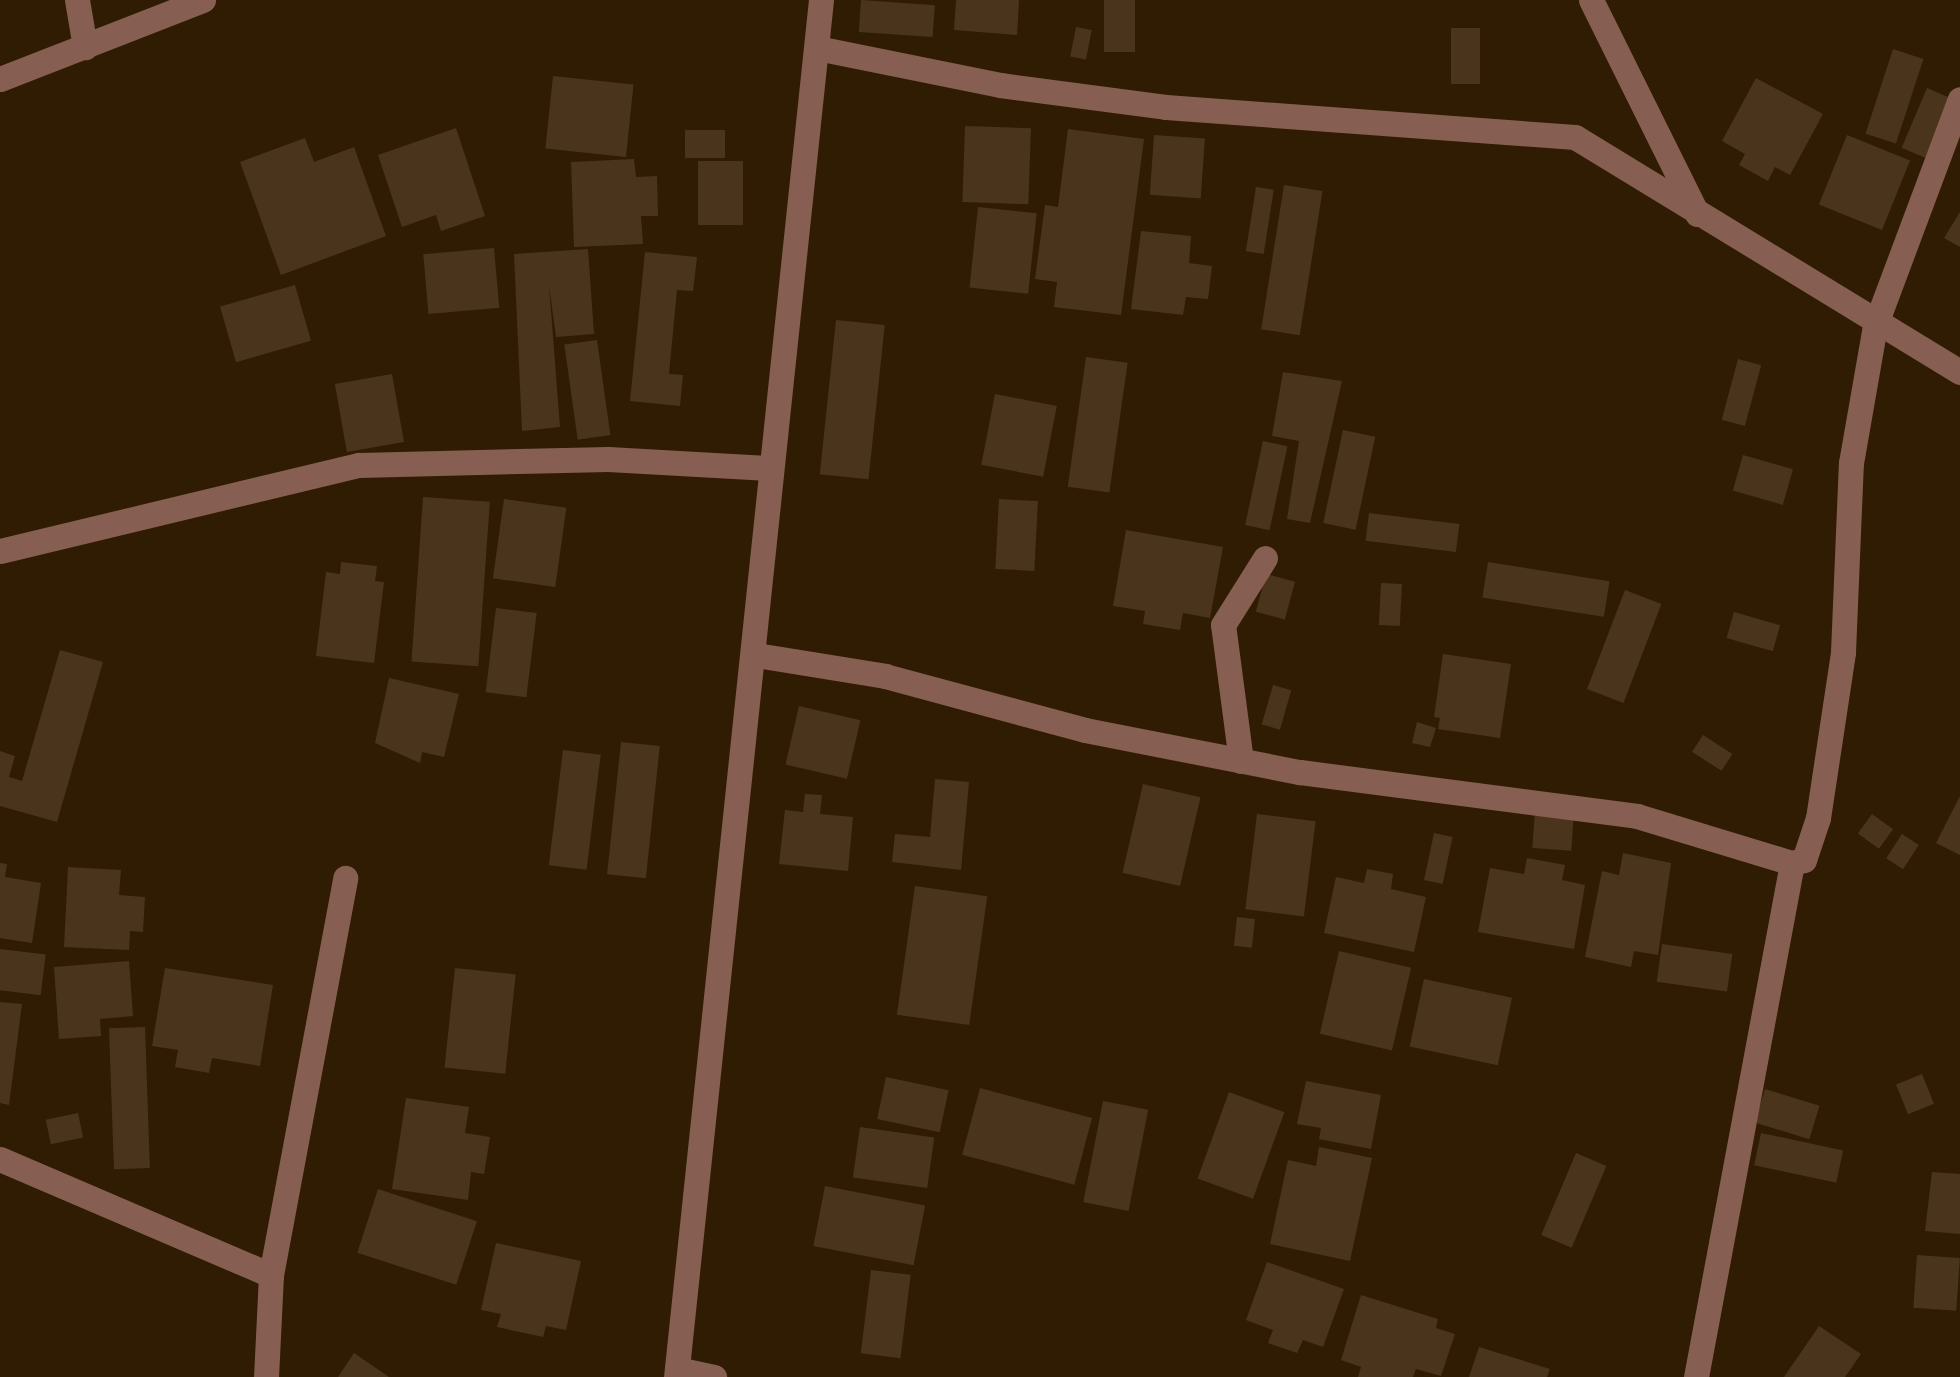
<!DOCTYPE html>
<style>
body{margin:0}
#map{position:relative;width:1960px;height:1377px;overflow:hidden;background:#2f1c03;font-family:"Titillium Web",sans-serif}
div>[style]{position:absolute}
.building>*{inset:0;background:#4a351c;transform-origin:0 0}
.minor>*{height:25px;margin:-12.5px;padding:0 12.5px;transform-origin:12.5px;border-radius:12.5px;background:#865f52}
span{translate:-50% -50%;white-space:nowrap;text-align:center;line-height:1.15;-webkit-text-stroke:8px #251300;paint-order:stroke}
</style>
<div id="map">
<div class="building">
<i style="left:861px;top:0;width:74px;height:32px;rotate:4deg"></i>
<i style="clip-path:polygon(956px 0,1019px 0,1017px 35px,954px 30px)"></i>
<i style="left:1104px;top:0;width:31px;height:52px"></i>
<i style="left:1076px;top:27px;width:16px;height:30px;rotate:11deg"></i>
<i style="left:1451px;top:28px;width:29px;height:56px"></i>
<i style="left:1893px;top:49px;width:32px;height:89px;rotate:18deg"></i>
<i style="left:553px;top:76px;width:81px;height:73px;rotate:6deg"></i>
<i style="clip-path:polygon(1756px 78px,1823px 114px,1790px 175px,1775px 167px,1768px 181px,1739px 165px,1745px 154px,1722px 141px)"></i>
<i style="left:1927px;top:88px;width:26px;height:65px;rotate:23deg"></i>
<i style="left:965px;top:126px;width:66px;height:76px;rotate:2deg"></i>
<i style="clip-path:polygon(456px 128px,485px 216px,441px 231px,436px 215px,402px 227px,378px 155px)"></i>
<i style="clip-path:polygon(1068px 129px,1144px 139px,1121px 315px,1054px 307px,1057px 282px,1035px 279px,1045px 205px,1058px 207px)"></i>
<i style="left:725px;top:130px;width:28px;height:40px;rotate:90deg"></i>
<i style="left:1154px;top:135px;width:51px;height:60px;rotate:4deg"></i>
<i style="left:1847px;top:135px;width:68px;height:75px;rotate:22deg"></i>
<i style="clip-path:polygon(305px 138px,314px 162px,354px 147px,386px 236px,281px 275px,240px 162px)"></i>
<i style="clip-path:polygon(634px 159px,636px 177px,657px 176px,658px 216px,641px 216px,643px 244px,574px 247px,571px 162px)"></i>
<i style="left:698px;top:161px;width:45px;height:64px"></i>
<i style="left:1284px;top:185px;width:39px;height:146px;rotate:9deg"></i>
<i style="left:1256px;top:187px;width:18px;height:65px;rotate:9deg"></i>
<i style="left:978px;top:207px;width:59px;height:81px;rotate:6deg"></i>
<i style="clip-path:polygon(1960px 212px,1960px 247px,1944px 238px)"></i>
<i style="clip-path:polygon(1141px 231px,1191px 236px,1189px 263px,1212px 266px,1208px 299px,1186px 297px,1183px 315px,1131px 309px)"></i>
<i style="left:494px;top:248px;width:60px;height:71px;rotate:85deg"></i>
<i style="clip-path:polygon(588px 249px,594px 334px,556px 337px,549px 285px,560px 427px,522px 431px,514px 254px)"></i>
<i style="clip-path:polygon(645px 252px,697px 257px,693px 291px,677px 290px,669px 374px,683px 375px,680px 406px,630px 401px)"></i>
<i style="left:295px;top:285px;width:58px;height:78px;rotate:74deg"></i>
<i style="left:836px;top:320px;width:49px;height:155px;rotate:6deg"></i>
<i style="left:597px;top:340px;width:96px;height:33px;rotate:82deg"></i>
<i style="left:1086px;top:357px;width:42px;height:131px;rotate:8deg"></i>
<i style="left:1738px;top:359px;width:24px;height:63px;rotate:15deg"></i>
<i style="clip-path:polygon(1283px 372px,1342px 381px,1310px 523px,1287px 519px,1299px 441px,1272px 436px)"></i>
<i style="left:392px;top:374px;width:69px;height:58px;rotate:80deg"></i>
<i style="left:995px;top:394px;width:63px;height:72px;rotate:11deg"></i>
<i style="left:1343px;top:430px;width:33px;height:95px;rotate:12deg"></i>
<i style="left:1263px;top:441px;width:25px;height:86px;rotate:12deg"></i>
<i style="left:1743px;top:455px;width:52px;height:37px;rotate:16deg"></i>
<i style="left:423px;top:497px;width:67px;height:165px;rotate:4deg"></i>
<i style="left:504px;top:499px;width:63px;height:80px;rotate:8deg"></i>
<i style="left:999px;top:499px;width:39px;height:70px;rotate:3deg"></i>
<i style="left:1369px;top:513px;width:91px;height:28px;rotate:7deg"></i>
<i style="clip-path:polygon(1126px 530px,1223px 547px,1210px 618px,1183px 613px,1180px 630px,1143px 624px,1145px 611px,1113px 606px)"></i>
<i style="clip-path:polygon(341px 562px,377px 566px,375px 581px,384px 582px,374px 663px,316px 656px,326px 572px,340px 574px)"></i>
<i style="left:1488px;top:562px;width:123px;height:36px;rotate:9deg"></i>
<i style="left:1266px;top:574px;width:30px;height:39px;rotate:15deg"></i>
<i style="left:1381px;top:583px;width:21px;height:42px;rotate:3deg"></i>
<i style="left:1625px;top:590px;width:39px;height:106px;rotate:21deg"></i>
<i style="left:496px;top:608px;width:41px;height:85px;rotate:7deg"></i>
<i style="left:1734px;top:612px;width:48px;height:27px;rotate:16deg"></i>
<i style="clip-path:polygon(60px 650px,103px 662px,57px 822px,0 806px,0 751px,15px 756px,9px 777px,22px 781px)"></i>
<i style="clip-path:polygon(1443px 654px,1511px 664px,1500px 738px,1438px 729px,1440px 718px,1434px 717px)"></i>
<i style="clip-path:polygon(389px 678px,459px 694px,444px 757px,422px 752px,420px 763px,375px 743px)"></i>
<i style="left:1273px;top:685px;width:19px;height:41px;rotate:16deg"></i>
<i style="left:799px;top:706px;width:63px;height:60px;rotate:13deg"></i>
<i style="clip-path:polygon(1417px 722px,1436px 728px,1430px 747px,1412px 743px)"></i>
<i style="left:1703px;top:735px;width:35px;height:20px;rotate:33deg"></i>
<i style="left:621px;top:742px;width:39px;height:133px;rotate:6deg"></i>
<i style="left:563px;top:750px;width:38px;height:116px;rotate:7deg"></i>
<i style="clip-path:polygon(935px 779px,969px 782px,961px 870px,892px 862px,895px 834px,930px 837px)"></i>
<i style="left:1143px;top:784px;width:59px;height:91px;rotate:13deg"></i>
<i style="clip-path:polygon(805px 794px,822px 795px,820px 814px,853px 817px,848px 871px,779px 864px,785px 810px,803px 812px)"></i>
<i style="clip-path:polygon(1960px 796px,1960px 855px,1936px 843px)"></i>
<i style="left:1535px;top:810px;width:39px;height:38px;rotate:4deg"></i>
<i style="left:1257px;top:814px;width:59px;height:96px;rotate:7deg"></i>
<i style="left:1872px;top:814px;width:26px;height:24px;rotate:36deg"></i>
<i style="left:1434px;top:833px;width:19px;height:48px;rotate:12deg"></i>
<i style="left:1902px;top:834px;width:20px;height:29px;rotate:33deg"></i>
<i style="clip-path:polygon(1623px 853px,1671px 863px,1658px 955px,1634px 951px,1631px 967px,1585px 957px,1602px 871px,1619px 875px)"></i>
<i style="clip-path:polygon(1527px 858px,1565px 865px,1562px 880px,1585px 885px,1574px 949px,1478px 932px,1490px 868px,1524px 874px)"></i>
<i style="clip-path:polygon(0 863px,7px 864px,5px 877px,41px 883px,32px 943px,0 938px)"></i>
<i style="clip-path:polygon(68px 867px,121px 870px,119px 895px,145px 897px,143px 932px,130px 931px,129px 950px,64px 947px)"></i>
<i style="clip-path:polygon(1367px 869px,1393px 874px,1391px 889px,1426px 897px,1414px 952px,1324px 933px,1336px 877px,1364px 883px)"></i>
<i style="left:915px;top:886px;width:73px;height:130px;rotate:8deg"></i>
<i style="left:1237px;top:917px;width:18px;height:29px;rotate:6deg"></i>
<i style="left:1662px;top:944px;width:71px;height:38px;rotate:8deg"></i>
<i style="left:0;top:949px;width:46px;height:41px;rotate:7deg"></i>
<i style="left:1339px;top:951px;width:74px;height:85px;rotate:13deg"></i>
<i style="clip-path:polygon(129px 961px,133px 1016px,100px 1019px,101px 1036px,59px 1039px,54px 967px)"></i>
<i style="clip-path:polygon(165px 968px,273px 985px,260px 1066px,212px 1058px,209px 1073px,175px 1067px,178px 1050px,152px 1046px)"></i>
<i style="left:455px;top:968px;width:61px;height:100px;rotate:6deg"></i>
<i style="left:1424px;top:979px;width:90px;height:69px;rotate:12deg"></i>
<i style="clip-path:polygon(0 1002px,22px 1004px,9px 1105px,0 1103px)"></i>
<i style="left:145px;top:1027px;width:141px;height:36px;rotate:88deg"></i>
<i style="left:1922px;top:1074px;width:32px;height:28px;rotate:68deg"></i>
<i style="left:886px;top:1077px;width:64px;height:43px;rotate:12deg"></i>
<i style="clip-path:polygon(1306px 1081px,1381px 1095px,1371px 1149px,1319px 1139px,1321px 1128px,1297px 1124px)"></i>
<i style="left:980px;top:1088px;width:116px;height:69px;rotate:15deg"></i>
<i style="left:1765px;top:1089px;width:57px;height:35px;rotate:17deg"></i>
<i style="left:1229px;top:1092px;width:59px;height:92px;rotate:20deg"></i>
<i style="clip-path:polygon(406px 1098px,469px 1107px,465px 1133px,490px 1137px,484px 1174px,471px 1172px,468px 1200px,392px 1189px)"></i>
<i style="left:1103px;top:1101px;width:46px;height:103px;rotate:11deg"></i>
<i style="left:78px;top:1113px;width:25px;height:33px;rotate:78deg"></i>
<i style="left:860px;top:1127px;width:75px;height:51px;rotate:8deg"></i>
<i style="left:1761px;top:1133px;width:84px;height:33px;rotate:12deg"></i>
<i style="clip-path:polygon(1319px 1147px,1372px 1158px,1350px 1261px,1270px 1244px,1288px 1160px,1316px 1166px)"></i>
<i style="left:1576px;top:1153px;width:33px;height:89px;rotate:23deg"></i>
<i style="clip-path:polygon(1932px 1172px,1960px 1174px,1960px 1234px,1925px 1231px)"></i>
<i style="left:825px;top:1186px;width:102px;height:61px;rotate:11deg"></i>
<i style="left:378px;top:1189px;width:104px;height:67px;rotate:18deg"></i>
<i style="clip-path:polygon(496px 1243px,581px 1261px,566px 1330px,546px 1326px,543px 1337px,497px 1327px,501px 1314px,481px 1310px)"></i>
<i style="left:1917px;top:1255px;width:43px;height:53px;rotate:4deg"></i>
<i style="clip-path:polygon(1267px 1262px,1344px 1289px,1323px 1347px,1303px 1340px,1297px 1353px,1268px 1343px,1273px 1330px,1246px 1320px)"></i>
<i style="left:871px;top:1270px;width:40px;height:84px;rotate:7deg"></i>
<i style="clip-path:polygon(1361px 1295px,1438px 1319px,1436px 1328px,1455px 1334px,1441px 1376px,1416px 1369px,1413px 1377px,1358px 1377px,1361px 1367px,1341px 1360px)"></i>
<i style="clip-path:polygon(1819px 1326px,1861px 1354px,1845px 1377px,1784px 1377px)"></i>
<i style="clip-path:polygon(1479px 1347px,1550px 1369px,1547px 1377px,1469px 1377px)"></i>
<i style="clip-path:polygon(354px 1353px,389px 1377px,338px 1377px)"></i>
</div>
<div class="minor">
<i style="left:77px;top:0;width:48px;rotate:80.3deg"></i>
<i style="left:1591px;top:0;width:239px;rotate:63.6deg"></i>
<i style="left:817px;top:48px;width:187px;rotate:11.4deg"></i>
<i style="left:1000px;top:85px;width:167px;rotate:7.5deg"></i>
<i style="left:1166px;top:107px;width:410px;rotate:4.2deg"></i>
<i style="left:1575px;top:137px;width:451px;rotate:31.4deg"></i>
<i style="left:0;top:79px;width:218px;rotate:-21.3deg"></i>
<i style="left:0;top:551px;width:369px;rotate:-13.5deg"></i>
<i style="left:359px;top:465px;width:249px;rotate:-1.4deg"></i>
<i style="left:608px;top:459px;width:161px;rotate:3.2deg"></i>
<i style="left:756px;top:655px;width:131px;rotate:9.2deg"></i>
<i style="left:885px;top:676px;width:207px;rotate:15.1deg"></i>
<i style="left:1085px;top:730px;width:219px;rotate:11.1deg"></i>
<i style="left:1300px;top:772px;width:340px;rotate:7.4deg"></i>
<i style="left:1637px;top:816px;width:162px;rotate:16.9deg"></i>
<i style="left:1792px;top:863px;width:12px;rotate:-14deg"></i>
<i style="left:1804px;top:860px;width:44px;rotate:-71.6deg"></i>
<i style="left:1818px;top:818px;width:168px;rotate:-81.4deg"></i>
<i style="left:1843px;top:652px;width:189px;rotate:-87.6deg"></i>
<i style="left:1851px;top:463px;width:139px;rotate:-80.1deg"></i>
<i style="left:1875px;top:326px;width:242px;rotate:-69.5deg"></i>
<i style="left:1241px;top:761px;width:137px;rotate:-97.5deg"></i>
<i style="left:1223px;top:625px;width:79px;rotate:-57.9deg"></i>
<i style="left:0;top:1159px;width:295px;rotate:23.2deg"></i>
<i style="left:271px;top:1275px;width:102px;rotate:92.8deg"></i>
<i style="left:271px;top:1275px;width:404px;rotate:-79.4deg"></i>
<i style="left:677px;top:1369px;width:38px;rotate:12deg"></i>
<i style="left:676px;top:1377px;width:1385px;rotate:-83.99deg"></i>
<i style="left:1696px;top:1377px;width:523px;rotate:-79.42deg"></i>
</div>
</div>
